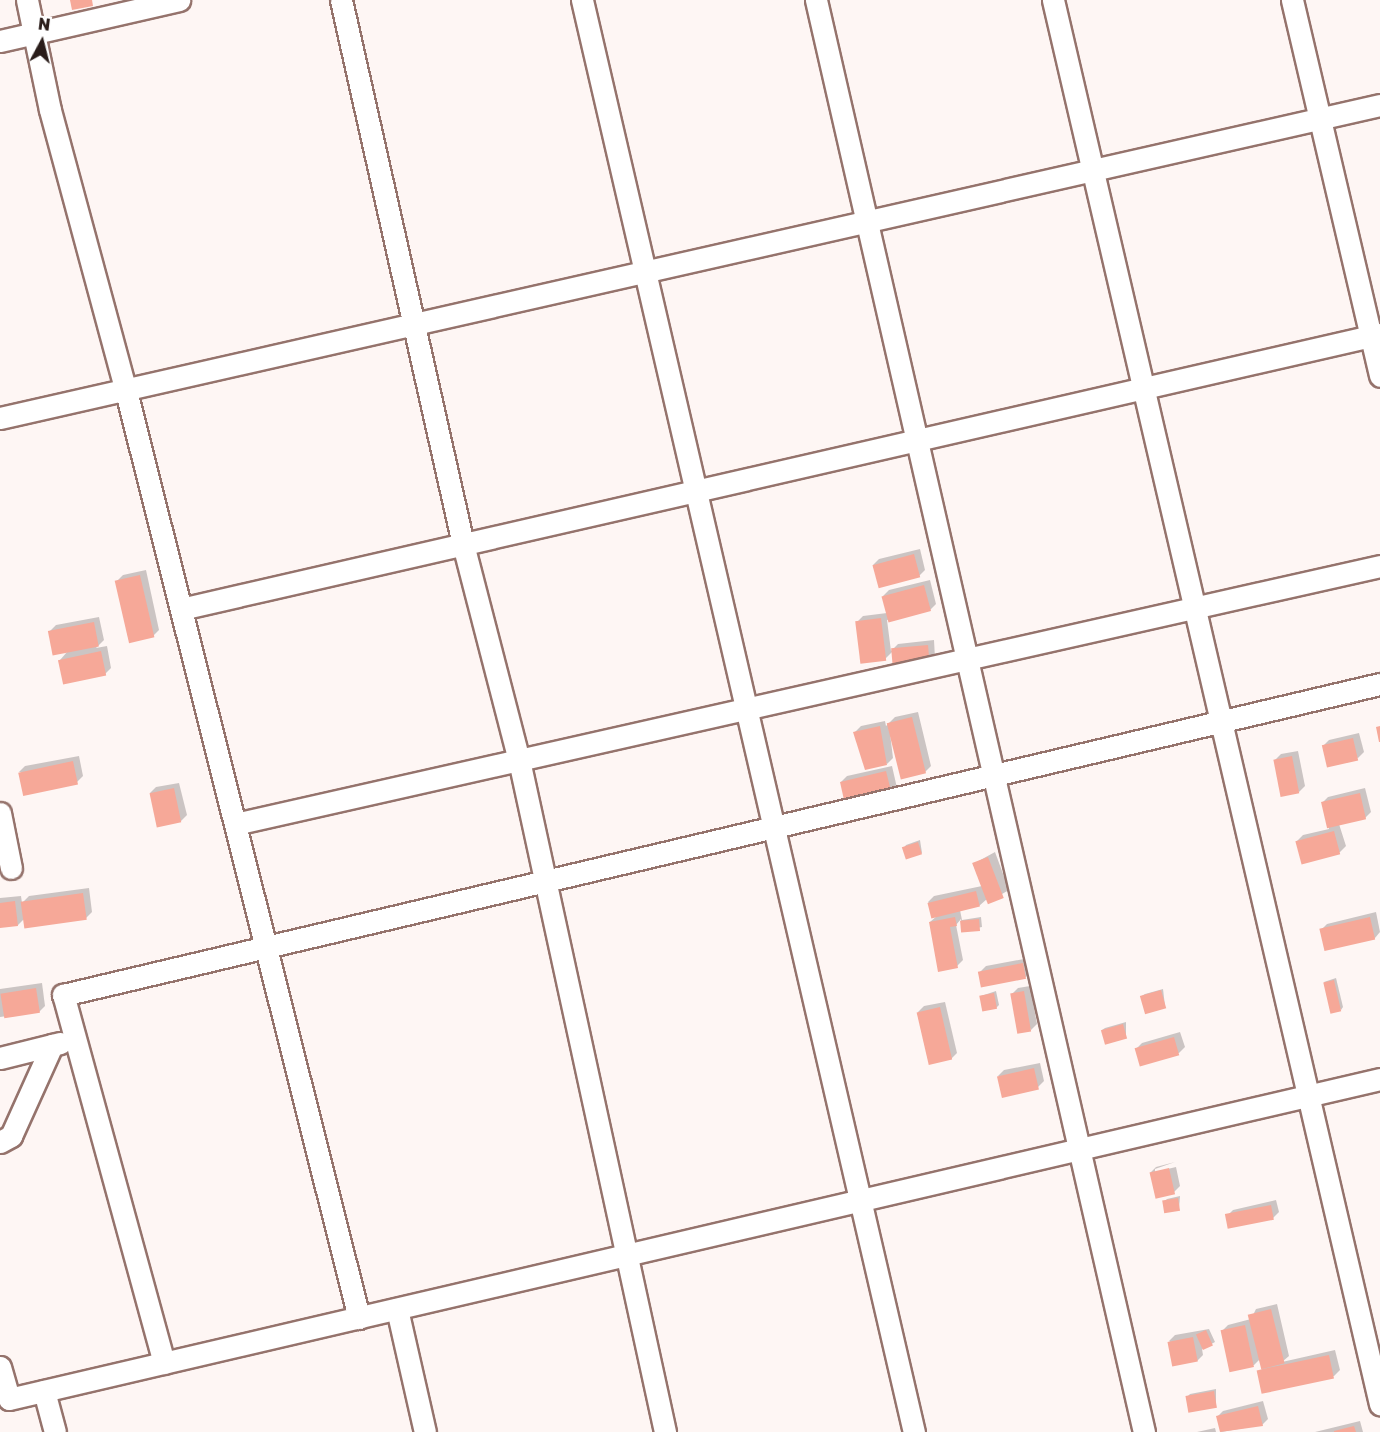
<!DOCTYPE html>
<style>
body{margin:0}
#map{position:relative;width:1380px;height:1432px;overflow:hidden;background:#fef6f4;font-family:"Golos Text",sans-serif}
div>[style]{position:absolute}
.shadow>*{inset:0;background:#0003}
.building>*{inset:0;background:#f6a898;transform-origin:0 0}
.roads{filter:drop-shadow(2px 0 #95736c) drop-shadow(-2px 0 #95736c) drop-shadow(0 2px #95736c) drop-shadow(0 -2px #95736c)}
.street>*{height:21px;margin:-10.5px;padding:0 10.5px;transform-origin:10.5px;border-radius:10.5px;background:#fff}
span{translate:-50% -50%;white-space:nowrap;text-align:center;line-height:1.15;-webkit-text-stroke:5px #fff;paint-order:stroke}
.north{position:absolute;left:12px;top:12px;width:60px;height:60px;-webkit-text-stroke:4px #fff;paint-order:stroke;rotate:7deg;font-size:16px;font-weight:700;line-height:24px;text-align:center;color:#2a1d1a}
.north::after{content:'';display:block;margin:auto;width:21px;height:27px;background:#2a1d1a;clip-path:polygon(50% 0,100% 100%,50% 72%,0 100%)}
</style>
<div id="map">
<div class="shadow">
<i style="clip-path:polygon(920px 549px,925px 570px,919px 576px,873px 565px,879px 559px)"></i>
<i style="clip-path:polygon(146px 570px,159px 630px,153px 636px,117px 581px,123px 575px)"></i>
<i style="clip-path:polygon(930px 580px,936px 604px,930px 610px,887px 620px,891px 651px,898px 644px,934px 640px,935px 658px,892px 652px,885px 659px,857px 622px,863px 616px,887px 613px,883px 596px,889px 590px)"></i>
<i style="clip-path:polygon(99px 617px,104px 640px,96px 648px,107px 646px,111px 668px,105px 674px,60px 660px,67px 652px,50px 631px,56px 625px)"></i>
<i style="clip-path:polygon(918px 712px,931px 766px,925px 772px,889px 725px,893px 758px,887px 764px,855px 732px,861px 726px,885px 721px,886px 726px,895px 717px)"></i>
<i style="clip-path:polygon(1359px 733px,1364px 752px,1358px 758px,1323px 746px,1329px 740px)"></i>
<i style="clip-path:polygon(1298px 751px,1305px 786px,1299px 792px,1275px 760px,1281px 754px)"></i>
<i style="clip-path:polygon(79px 756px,83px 776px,77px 782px,19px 772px,25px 766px)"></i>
<i style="clip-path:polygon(892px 766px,897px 788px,845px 798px,841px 782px,847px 776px)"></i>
<i style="clip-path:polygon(179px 783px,187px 815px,181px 821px,150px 793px,156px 787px)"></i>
<i style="clip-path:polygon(1365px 788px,1371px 812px,1365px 818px,1339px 824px,1346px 846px,1340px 852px,1302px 862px,1297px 841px,1303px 835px,1329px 829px,1322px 803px,1328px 797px)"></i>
<i style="clip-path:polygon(920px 840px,922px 853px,904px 848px,906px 845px)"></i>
<i style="clip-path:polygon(995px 852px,1009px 890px,988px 902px,987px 899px,979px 906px,960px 910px,962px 920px,981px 917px,982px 927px,962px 931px,961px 919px,956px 925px,963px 960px,957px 966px,930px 922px,938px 915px,928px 902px,934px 896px,982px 886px,973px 864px)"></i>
<i style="clip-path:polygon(89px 888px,92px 912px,86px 918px,25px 918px,18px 925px,0 927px,0 898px,21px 896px,22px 903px,29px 896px)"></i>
<i style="clip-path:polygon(1376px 912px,1380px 932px,1375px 938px,1321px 930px,1327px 924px)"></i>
<i style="clip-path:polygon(1029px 958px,1031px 971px,1026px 977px,980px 972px,986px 966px)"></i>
<i style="clip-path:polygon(1336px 978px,1343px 1007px,1341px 1010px,1324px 982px)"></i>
<i style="clip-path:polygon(42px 983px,45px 1006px,39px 1012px,0 1017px,0 989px)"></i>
<i style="clip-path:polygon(1030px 986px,1037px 1024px,1031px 1030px,1012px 994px,1018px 988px)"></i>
<i style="clip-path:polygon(1163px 989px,1165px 1006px,1142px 996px,1145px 994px)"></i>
<i style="clip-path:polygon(996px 991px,999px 1005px,996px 1008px,981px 996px)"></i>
<i style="clip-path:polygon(945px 1002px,957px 1053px,951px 1059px,918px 1012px,924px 1006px)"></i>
<i style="clip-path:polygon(1126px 1022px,1126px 1037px,1102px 1030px,1105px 1028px)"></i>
<i style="clip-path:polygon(1180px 1032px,1185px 1047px,1179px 1053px,1141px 1065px,1136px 1049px,1142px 1043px)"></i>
<i style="clip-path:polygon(1040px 1063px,1044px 1081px,1038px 1087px,998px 1076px,1004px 1070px)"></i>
<i style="clip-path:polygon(1175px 1162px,1155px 1169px,1155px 1172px,1176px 1167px,1180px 1186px,1174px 1192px,1150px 1173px,1156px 1167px)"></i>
<i style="clip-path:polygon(1180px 1196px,1179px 1209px,1164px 1202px,1167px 1199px)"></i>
<i style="clip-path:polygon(1276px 1200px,1279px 1212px,1273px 1218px,1227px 1216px,1233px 1210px)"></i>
<i style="clip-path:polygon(1277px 1304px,1289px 1356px,1282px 1362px,1335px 1350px,1340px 1370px,1334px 1376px,1264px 1392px,1259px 1372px,1266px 1365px,1260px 1359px,1254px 1365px,1232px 1370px,1222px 1331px,1228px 1325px,1251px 1319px,1256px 1309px)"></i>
<i style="clip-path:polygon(1209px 1329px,1215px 1342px,1202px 1349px,1203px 1355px,1197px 1361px,1169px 1341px,1175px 1335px)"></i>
<i style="clip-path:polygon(1216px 1389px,1216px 1406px,1187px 1397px,1190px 1394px)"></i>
<i style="clip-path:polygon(1263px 1401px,1268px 1419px,1262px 1425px,1221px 1432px,1217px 1417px,1223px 1411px)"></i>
<i style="clip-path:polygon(1360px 1421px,1363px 1432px,1315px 1432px)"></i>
<i style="clip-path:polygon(1215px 1428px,1216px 1432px,1197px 1432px)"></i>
</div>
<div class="building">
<i style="clip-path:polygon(70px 0,92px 0,93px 6px,72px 10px)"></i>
<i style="left:914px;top:554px;width:24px;height:43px;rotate:75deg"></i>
<i style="left:140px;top:575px;width:64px;height:26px;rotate:77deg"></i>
<i style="left:924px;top:585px;width:27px;height:44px;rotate:75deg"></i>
<i style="left:881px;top:618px;width:43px;height:26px;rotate:83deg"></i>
<i style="left:94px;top:622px;width:25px;height:47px;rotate:79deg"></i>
<i style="left:928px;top:645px;width:21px;height:37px;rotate:85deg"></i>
<i style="left:101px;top:651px;width:25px;height:44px;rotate:78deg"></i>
<i style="left:912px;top:717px;width:58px;height:26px;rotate:76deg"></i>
<i style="clip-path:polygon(880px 726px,887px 765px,865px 770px,853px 732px)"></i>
<i style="clip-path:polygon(1380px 726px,1380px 742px,1379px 742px,1376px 727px)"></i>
<i style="left:1353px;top:738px;width:23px;height:32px;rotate:77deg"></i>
<i style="left:1292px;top:756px;width:38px;height:19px;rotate:79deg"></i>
<i style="left:73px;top:761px;width:24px;height:56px;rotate:78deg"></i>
<i style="clip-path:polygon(886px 771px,892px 795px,844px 800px,840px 782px)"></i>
<i style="left:174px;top:788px;width:35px;height:25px;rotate:78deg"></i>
<i style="left:1360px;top:793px;width:27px;height:40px;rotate:77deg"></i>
<i style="left:1334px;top:831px;width:24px;height:40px;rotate:75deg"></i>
<i style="left:918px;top:842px;width:13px;height:17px;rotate:72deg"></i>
<i style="left:988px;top:857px;width:44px;height:17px;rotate:69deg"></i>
<i style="left:976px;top:891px;width:16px;height:50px;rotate:76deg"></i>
<i style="left:83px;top:893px;width:27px;height:63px;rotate:82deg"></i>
<i style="clip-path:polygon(15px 901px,18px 926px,0 928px,0 903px)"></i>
<i style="clip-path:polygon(955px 917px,957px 926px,950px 927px,958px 968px,938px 972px,929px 922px)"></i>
<i style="left:1370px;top:917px;width:23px;height:52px;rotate:77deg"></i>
<i style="left:979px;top:919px;width:12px;height:19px;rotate:85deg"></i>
<i style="left:1023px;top:963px;width:16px;height:46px;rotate:79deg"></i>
<i style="left:1334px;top:980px;width:32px;height:11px;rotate:77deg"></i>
<i style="left:36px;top:988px;width:25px;height:36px;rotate:81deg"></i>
<i style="left:1161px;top:990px;width:19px;height:22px;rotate:74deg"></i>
<i style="left:1024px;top:991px;width:41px;height:14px;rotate:80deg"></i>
<i style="left:994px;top:993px;width:16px;height:15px;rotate:79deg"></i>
<i style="left:940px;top:1007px;width:54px;height:24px;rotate:77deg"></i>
<i style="left:1123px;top:1024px;width:15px;height:23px;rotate:74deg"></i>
<i style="left:1174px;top:1037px;width:19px;height:41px;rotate:74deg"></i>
<i style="left:1034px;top:1068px;width:22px;height:38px;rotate:77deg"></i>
<i style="left:1169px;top:1168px;width:27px;height:20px;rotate:77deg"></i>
<i style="left:1178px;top:1198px;width:13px;height:16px;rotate:81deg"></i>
<i style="left:1271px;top:1205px;width:15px;height:47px;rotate:79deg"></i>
<i style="left:1271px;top:1309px;width:56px;height:24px;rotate:76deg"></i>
<i style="left:1245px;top:1325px;width:43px;height:25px;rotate:78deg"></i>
<i style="left:1206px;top:1330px;width:17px;height:11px;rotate:66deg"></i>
<i style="left:1193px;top:1337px;width:25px;height:26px;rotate:79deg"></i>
<i style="left:1329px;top:1355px;width:24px;height:74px;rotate:78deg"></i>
<i style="left:1214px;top:1391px;width:17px;height:29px;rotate:80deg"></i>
<i style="clip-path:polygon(1258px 1406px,1263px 1426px,1220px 1432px,1216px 1416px)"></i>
<i style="clip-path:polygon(1354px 1426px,1356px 1432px,1334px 1432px,1334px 1431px)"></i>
</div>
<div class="roads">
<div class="street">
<i style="left:27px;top:0;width:112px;rotate:78.2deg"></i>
<i style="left:50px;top:110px;width:291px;rotate:74.9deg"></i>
<i style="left:126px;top:391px;width:956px;rotate:75.89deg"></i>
<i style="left:341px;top:0;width:558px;rotate:77.36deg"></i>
<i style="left:463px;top:544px;width:223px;rotate:75.5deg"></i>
<i style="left:519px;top:760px;width:688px;rotate:77.74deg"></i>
<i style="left:582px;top:0;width:1470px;rotate:76.95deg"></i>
<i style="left:816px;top:0;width:1469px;rotate:77.1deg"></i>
<i style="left:1053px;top:0;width:1442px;rotate:76.89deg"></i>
<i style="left:1292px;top:0;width:386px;rotate:76.8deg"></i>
<i style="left:0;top:41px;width:184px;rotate:-12.9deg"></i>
<i style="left:0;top:418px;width:1415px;rotate:-12.78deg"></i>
<i style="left:181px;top:609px;width:1230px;rotate:-12.92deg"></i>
<i style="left:0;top:813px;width:56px;rotate:78.7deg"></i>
<i style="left:235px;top:824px;width:1174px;rotate:-12.7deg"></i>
<i style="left:0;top:1058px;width:62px;rotate:-14deg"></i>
<i style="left:0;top:1142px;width:13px;rotate:-29deg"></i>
<i style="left:11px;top:1136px;width:100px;rotate:-65.7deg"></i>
<i style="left:397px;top:1309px;width:126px;rotate:77.2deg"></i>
<i style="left:164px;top:1363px;width:382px;rotate:-105.3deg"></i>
<i style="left:63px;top:995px;width:1353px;rotate:-13.29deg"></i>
<i style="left:0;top:1367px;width:33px;rotate:74deg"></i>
<i style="left:9px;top:1399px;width:1408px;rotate:-13.14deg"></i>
<i style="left:44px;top:1391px;width:42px;rotate:75deg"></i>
</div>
</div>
<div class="north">N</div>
</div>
